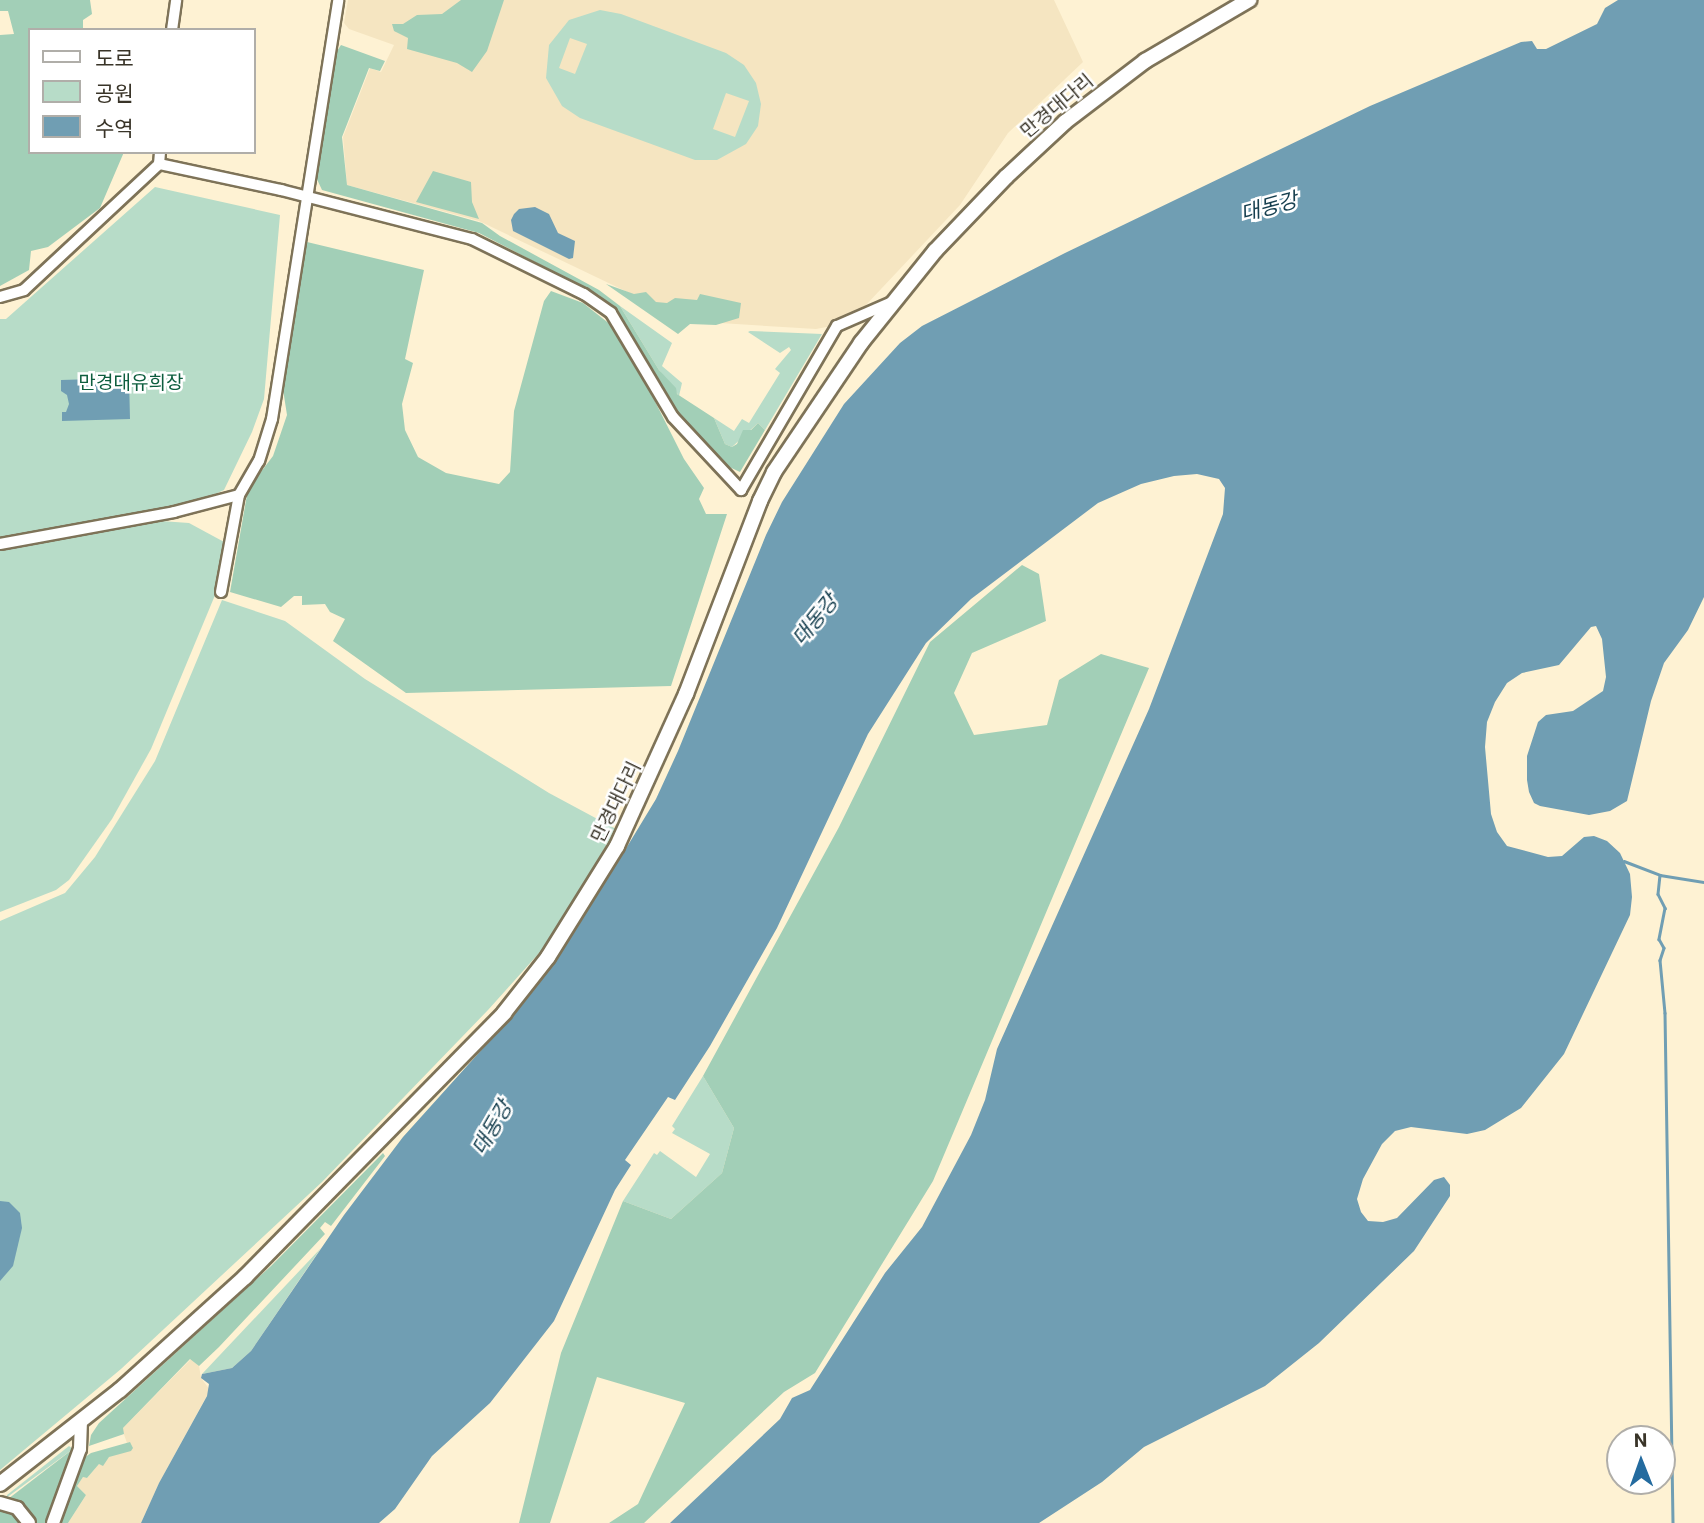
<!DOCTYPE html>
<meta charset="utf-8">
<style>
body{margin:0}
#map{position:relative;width:1704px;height:1523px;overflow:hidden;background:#fef2d3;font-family:Roboto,"Noto Sans KR",sans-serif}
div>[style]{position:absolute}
.built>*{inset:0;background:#f5e5c1}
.green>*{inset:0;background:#b7dcc8}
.forest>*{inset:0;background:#a2cfb7}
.water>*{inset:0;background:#709eb3}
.stream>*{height:2.5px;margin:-1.25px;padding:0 1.25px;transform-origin:1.25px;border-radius:1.25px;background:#709eb3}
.roads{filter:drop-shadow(2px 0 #7e7358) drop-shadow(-2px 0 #7e7358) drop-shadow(0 2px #7e7358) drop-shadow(0 -2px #7e7358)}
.secondary>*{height:10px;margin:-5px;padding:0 5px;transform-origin:5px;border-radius:5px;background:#fff}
.primary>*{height:12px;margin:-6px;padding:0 6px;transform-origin:6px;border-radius:6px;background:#fff}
.highway>*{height:14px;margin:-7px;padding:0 7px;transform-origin:7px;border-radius:7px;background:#fff}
span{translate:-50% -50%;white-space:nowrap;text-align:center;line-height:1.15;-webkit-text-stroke:5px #fff;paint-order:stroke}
.street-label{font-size:19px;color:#393428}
.park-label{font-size:19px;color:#0d5d3e}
.water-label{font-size:21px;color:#163f4f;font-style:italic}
.legend{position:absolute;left:28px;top:28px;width:228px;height:126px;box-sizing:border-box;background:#fff;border:2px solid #b0aea9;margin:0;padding:9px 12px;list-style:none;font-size:21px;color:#393428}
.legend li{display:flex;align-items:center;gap:14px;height:35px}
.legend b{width:35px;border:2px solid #b0aea9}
.north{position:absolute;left:1606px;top:1425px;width:70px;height:70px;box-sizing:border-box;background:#fff;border:2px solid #b0aea9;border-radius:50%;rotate:359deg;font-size:19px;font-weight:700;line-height:28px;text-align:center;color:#393428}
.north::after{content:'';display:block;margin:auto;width:24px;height:32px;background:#246b9f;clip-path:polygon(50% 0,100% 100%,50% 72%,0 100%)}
</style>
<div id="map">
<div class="built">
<i style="clip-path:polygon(348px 0,1054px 0,1083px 62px,1008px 133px,960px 205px,866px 305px,842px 324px,816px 329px,688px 321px,479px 221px,347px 185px,343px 137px,370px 68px,381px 72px,394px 45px,349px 29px,344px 23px)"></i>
<i style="clip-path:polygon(191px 1359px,199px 1366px,201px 1378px,210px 1390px,159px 1483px,141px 1523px,68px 1523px,86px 1495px,77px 1486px,83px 1477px,87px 1478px,99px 1464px,130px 1442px,127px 1443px,122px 1429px)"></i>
</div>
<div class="green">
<i style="clip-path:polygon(evenodd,600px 10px,621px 14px,726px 53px,744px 65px,756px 83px,761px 104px,758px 126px,746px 144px,717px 160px,695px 160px,580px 118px,562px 106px,546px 78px,549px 45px,569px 20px,600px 10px,570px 38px,587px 44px,575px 74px,559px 68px,570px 38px,600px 10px,726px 93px,749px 101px,735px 137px,713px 129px,726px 93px)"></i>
<i style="clip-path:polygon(155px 187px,280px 215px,264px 399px,252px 432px,224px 490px,196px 503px,0 539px,0 319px,6px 319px)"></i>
<i style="clip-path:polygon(620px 306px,672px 343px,662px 366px,682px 383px,679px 396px,659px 370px)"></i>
<i style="clip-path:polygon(750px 331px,822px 334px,765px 430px,758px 423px,732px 447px,725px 444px,714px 418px,734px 431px,742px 419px,749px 423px,780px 373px,775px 369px,791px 350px,789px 347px,780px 353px,748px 332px)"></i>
<i style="clip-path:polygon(161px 521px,189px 523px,226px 543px,218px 588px,151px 749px,112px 819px,69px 880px,56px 890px,0 912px,0 550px)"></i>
<i style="clip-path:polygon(222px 600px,285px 621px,365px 679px,549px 793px,616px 829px,548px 943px,488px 1010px,322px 1182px,121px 1369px,0 1470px,0 921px,65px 893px,95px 857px,155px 761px)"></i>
<i style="clip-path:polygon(703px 1076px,734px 1128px,722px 1173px,671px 1219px,623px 1201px,654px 1153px,657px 1155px,660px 1151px,696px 1177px,710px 1154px,672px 1133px,675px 1129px,672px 1126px)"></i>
<i style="clip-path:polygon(321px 1248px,251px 1351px,232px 1368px,202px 1374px)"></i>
<i style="clip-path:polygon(69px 1446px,73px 1449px,6px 1498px,7px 1495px)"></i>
</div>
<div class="forest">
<i style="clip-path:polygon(0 0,90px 0,92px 14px,83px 20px,83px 30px,30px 30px,30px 152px,124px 152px,100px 208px,48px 247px,31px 251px,29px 270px,0 286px,0 35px,14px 34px,8px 11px,0 11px)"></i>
<i style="clip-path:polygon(461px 0,504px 0,487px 51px,472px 72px,457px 63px,407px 49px,408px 38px,394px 31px,392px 24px,403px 24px,417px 15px,442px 14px)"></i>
<i style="clip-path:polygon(341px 45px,385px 61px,380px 71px,369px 68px,342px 137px,347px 185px,482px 223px,500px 236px,599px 290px,620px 306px,659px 370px,676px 388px,677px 394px,714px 418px,725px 444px,732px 447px,737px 444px,743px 430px,751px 430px,758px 423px,765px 430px,740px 472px,723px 464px,687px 429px,654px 380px,624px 323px,599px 295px,479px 233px,322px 190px,315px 175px,337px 51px)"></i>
<i style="clip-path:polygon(433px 171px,471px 182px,472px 202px,479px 219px,416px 202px)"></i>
<i style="clip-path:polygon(307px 242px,424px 270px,405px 359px,413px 363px,402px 404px,405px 430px,418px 457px,446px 473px,499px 484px,510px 472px,514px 411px,544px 301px,551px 291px,583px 303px,620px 332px,684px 459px,704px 488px,699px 499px,706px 514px,727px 514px,671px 686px,406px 693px,333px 641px,345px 619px,330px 612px,325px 604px,302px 605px,302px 596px,294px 596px,281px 607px,230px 592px,248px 489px,273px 456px,287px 415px,282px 383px)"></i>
<i style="clip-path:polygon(606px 284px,634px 294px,646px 292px,656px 302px,667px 303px,675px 298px,697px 300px,700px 294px,741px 303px,739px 318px,716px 325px,690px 324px,678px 334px)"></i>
<i style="clip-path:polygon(1022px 565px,1039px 574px,1046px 621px,972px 653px,954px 693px,974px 735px,1047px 725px,1059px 680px,1101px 654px,1149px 668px,933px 1181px,815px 1373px,784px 1392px,644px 1523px,609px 1523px,638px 1504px,685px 1403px,597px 1377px,550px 1523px,519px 1523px,561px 1353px,623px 1201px,671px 1219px,722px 1173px,734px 1128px,703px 1076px,839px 827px,930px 642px)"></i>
<i style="clip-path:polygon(383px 1153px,385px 1156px,331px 1226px,325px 1222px,320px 1228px,325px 1234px,219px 1347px,199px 1366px,190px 1359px,123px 1428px,124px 1434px,89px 1446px,91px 1435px,99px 1423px,271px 1266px)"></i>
<i style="clip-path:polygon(130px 1442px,133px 1448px,131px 1451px,109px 1457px,103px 1466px,99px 1464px,87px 1478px,83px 1477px,77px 1486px,86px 1495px,68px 1523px,56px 1523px,81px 1460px,91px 1453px)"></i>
<i style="clip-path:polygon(73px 1449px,48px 1523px,34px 1523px,8px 1499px)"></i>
<i style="clip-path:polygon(0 1506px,9px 1507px,25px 1523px,0 1523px)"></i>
</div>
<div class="water">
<i style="clip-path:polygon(1618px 0,1704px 0,1704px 597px,1688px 630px,1664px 663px,1651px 701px,1627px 801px,1610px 811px,1589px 815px,1540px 806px,1534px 803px,1529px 792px,1527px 780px,1527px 756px,1538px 722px,1546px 715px,1573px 711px,1603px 691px,1606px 677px,1602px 639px,1596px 626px,1591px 627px,1559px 665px,1522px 673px,1507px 683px,1495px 702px,1487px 722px,1485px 747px,1491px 814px,1497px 832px,1507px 846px,1548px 857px,1562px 856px,1584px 837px,1594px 836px,1607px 841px,1620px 853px,1630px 874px,1632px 897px,1630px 915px,1564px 1054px,1521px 1108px,1485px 1130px,1467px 1134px,1411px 1127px,1395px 1131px,1382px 1144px,1363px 1179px,1357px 1199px,1361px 1212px,1368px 1221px,1383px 1222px,1397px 1218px,1434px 1180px,1444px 1177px,1450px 1185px,1450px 1196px,1414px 1251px,1319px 1343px,1265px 1386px,1144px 1447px,1102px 1482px,1039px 1523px,670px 1523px,780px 1419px,792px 1398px,810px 1390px,885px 1273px,922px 1227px,971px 1135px,985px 1100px,997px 1049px,1149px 709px,1223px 514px,1225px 488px,1219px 479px,1197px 474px,1174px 476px,1141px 484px,1098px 503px,971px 599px,926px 643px,868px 734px,777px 928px,710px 1046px,675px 1100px,668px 1097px,625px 1160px,631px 1165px,615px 1190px,554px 1321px,490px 1403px,432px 1456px,395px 1509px,379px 1523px,141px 1523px,159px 1483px,207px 1396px,209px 1384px,201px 1378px,202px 1374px,232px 1368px,251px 1351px,344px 1215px,403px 1137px,522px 1005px,619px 860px,656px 799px,678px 751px,766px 535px,782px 502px,844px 404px,900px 343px,922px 326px,1065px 253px,1370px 106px,1521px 42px,1532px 41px,1537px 49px,1546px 49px,1597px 24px,1605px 8px)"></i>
<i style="clip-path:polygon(535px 207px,549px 214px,558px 233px,575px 241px,573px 258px,569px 259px,513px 231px,511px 220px,514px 214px,519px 209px)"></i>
<i style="clip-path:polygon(129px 378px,130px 419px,62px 421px,62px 412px,66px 412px,69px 404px,67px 395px,61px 391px,61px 380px)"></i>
<i style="clip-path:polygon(0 1201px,9px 1202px,20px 1213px,22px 1228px,13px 1266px,0 1281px)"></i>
</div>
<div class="stream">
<i style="left:1624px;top:861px;width:39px;rotate:21deg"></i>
<i style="left:1660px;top:875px;width:45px;rotate:9deg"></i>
<i style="left:1660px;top:875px;width:19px;rotate:96deg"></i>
<i style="left:1658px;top:894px;width:16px;rotate:63deg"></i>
<i style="left:1665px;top:908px;width:32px;rotate:101deg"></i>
<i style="left:1659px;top:939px;width:10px;rotate:61deg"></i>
<i style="left:1664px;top:948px;width:13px;rotate:108deg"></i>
<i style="left:1660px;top:960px;width:53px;rotate:84.6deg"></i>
<i style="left:1665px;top:1013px;width:510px;rotate:89.1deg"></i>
</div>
<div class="roads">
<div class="secondary">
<i style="left:172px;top:30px;width:30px;rotate:-82deg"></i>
<i style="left:159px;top:164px;width:125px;rotate:12deg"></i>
<i style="left:281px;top:190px;width:197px;rotate:14.4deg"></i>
<i style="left:472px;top:239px;width:125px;rotate:26.2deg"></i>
<i style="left:584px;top:294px;width:33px;rotate:35deg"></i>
<i style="left:611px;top:313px;width:121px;rotate:59.2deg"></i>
<i style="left:673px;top:417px;width:100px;rotate:47deg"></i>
<i style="left:741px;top:490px;width:190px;rotate:-59.7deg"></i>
<i style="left:837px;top:326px;width:60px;rotate:-23.6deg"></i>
<i style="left:0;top:297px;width:25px;rotate:-16deg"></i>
<i style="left:24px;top:290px;width:185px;rotate:-43deg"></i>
<i style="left:159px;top:164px;width:12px;rotate:-85deg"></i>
<i style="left:0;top:544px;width:177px;rotate:-10.4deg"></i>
<i style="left:174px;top:512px;width:67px;rotate:-14.7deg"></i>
<i style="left:221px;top:592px;width:99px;rotate:-79.5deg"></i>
<i style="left:239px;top:495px;width:39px;rotate:-60deg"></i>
<i style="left:259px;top:461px;width:44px;rotate:-72.8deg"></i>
<i style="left:272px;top:419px;width:424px;rotate:-81deg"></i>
</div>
<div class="primary">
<i style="left:0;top:1503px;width:18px;rotate:16deg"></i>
<i style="left:17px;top:1508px;width:19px;rotate:51deg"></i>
<i style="left:53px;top:1523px;width:79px;rotate:-70deg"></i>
<i style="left:80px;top:1449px;width:28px;rotate:-88deg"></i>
</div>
<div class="highway">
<i style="left:0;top:1484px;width:152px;rotate:-38.1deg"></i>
<i style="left:120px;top:1390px;width:169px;rotate:-42.1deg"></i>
<i style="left:245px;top:1277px;width:370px;rotate:-45.5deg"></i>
<i style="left:504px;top:1013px;width:71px;rotate:-51.8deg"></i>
<i style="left:548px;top:957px;width:131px;rotate:-58.1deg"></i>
<i style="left:617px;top:846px;width:167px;rotate:-65.6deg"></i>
<i style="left:686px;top:694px;width:207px;rotate:-69deg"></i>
<i style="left:760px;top:501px;width:32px;rotate:-64deg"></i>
<i style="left:774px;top:472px;width:156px;rotate:-56deg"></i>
<i style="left:861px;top:343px;width:118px;rotate:-51.2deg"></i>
<i style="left:935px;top:251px;width:103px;rotate:-46.2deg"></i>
<i style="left:1006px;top:177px;width:81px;rotate:-43deg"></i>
<i style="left:1065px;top:122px;width:101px;rotate:-37.3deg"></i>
<i style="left:1145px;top:61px;width:121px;rotate:-30.4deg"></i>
</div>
</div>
<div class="street-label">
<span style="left:1057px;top:106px;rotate:-40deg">만경대다리</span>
<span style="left:616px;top:802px;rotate:-64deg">만경대다리</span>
</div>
<div class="park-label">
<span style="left:131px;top:383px">만경대유희장</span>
</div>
<div class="water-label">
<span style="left:1269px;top:207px;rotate:-15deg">대동강</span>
<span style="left:815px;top:620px;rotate:-51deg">대동강</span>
<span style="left:492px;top:1128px;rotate:-60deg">대동강</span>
</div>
<ul class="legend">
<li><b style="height:9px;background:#fff"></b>도로</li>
<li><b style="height:19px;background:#b7dcc8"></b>공원</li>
<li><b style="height:19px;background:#709eb3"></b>수역</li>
</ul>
<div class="north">N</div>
</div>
